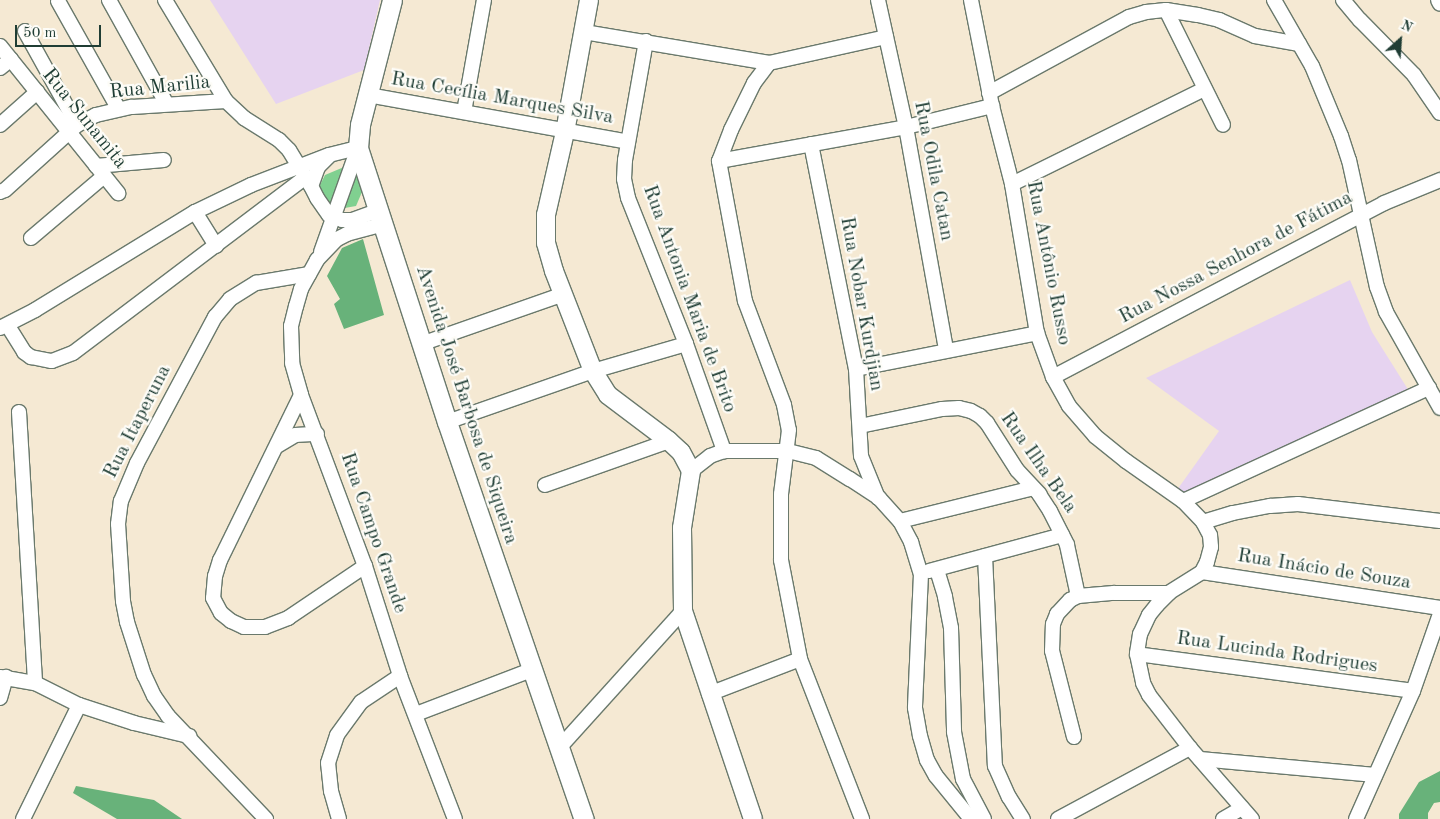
<!DOCTYPE html>
<meta charset="utf-8">
<style>
body{margin:0}
#map{position:relative;width:1440px;height:819px;overflow:hidden;background:#f5e9d3;font-family:"Old Standard TT",serif}
div>[style]{position:absolute}
.built>*{inset:0;background:#e6d3f0}
.green>*{inset:0;background:#80d090}
.forest>*{inset:0;background:#68b27a}
.roads{filter:drop-shadow(1px 0 #6a796c) drop-shadow(-1px 0 #6a796c) drop-shadow(0 1px #6a796c) drop-shadow(0 -1px #6a796c)}
.minor>*{height:14px;margin:-7px;padding:0 7px;transform-origin:7px;border-radius:7px;background:#fff}
.tertiary>*{height:18px;margin:-9px;padding:0 9px;transform-origin:9px;border-radius:9px;background:#fff}
.secondary>*{height:19px;margin:-9.5px;padding:0 9.5px;transform-origin:9.5px;border-radius:9.5px;background:#fff}
span{translate:-50% -50%;white-space:nowrap;text-align:center;line-height:1.15;-webkit-text-stroke:4.5px #fdfcf7;paint-order:stroke}
.street-label{font-size:20px;color:#1f3d34}
.north{position:absolute;left:1375px;top:15px;width:50px;height:50px;-webkit-text-stroke:4px #fdfcf7;paint-order:stroke;rotate:26deg;font-size:14px;font-weight:700;line-height:20px;text-align:center;color:#1f3d34}
.north::after{content:'';display:block;margin:auto;width:18px;height:22px;background:#1f3d34;clip-path:polygon(50% 0,100% 100%,50% 72%,0 100%)}
.scale{position:absolute;left:15px;top:25px;width:86px;height:22px;box-sizing:border-box;border:2px solid #1f3d34;border-top:0;padding-left:6px;font-size:15px;line-height:18px;white-space:nowrap;color:#1f3d34;-webkit-text-stroke:4px #fdfcf7;paint-order:stroke}
</style>
<div id="map">
<div class="built">
<i style="clip-path:polygon(210px 0,380px 0,364px 70px,276px 104px)"></i>
<i style="clip-path:polygon(1350px 280px,1372px 332px,1409px 391px,1184px 497px,1177px 490px,1219px 431px,1146px 378px)"></i>
</div>
<div class="green">
<i style="clip-path:polygon(344px 167px,358px 176px,362px 192px,356px 206px,339px 209px,328px 203px,318px 189px,325px 175px)"></i>
</div>
<div class="forest">
<i style="clip-path:polygon(363px 239px,384px 315px,344px 329px,334px 304px,340px 299px,327px 276px,342px 248px)"></i>
<i style="clip-path:polygon(1440px 771px,1440px 802px,1434px 803px,1428px 813px,1428px 819px,1399px 819px,1399px 814px,1419px 782px)"></i>
<i style="clip-path:polygon(76px 786px,154px 800px,182px 819px,117px 819px,73px 793px)"></i>
</div>
<div class="roads">
<div class="minor">
<i style="left:109px;top:0;width:118px;rotate:61deg"></i>
<i style="left:165px;top:0;width:118px;rotate:58.9deg"></i>
<i style="left:226px;top:101px;width:25px;rotate:43deg"></i>
<i style="left:244px;top:118px;width:41px;rotate:32.2deg"></i>
<i style="left:279px;top:140px;width:14px;rotate:45deg"></i>
<i style="left:289px;top:150px;width:42px;rotate:58.6deg"></i>
<i style="left:878px;top:0;width:130px;rotate:77.6deg"></i>
<i style="left:906px;top:127px;width:227px;rotate:79.8deg"></i>
<i style="left:971px;top:0;width:108px;rotate:78.8deg"></i>
<i style="left:992px;top:106px;width:81px;rotate:75.6deg"></i>
<i style="left:1012px;top:184px;width:151px;rotate:80.5deg"></i>
<i style="left:1037px;top:333px;width:47px;rotate:70deg"></i>
<i style="left:1053px;top:377px;width:33px;rotate:61deg"></i>
<i style="left:1069px;top:406px;width:40px;rotate:49deg"></i>
<i style="left:1095px;top:436px;width:40px;rotate:39deg"></i>
<i style="left:1126px;top:461px;width:70px;rotate:35.1deg"></i>
<i style="left:1183px;top:501px;width:29px;rotate:46deg"></i>
<i style="left:1203px;top:522px;width:15px;rotate:62deg"></i>
<i style="left:1210px;top:535px;width:12px;rotate:85deg"></i>
<i style="left:1211px;top:547px;width:16px;rotate:105deg"></i>
<i style="left:1207px;top:562px;width:11px;rotate:117deg"></i>
<i style="left:1202px;top:572px;width:39px;rotate:148deg"></i>
<i style="left:1169px;top:593px;width:17px;rotate:135deg"></i>
<i style="left:1157px;top:605px;width:13px;rotate:129deg"></i>
<i style="left:1149px;top:615px;width:21px;rotate:115deg"></i>
<i style="left:1140px;top:634px;width:20px;rotate:99deg"></i>
<i style="left:1137px;top:654px;width:30px;rotate:78deg"></i>
<i style="left:1143px;top:683px;width:13px;rotate:63deg"></i>
<i style="left:1149px;top:695px;width:67px;rotate:52.3deg"></i>
<i style="left:1190px;top:748px;width:94px;rotate:48.9deg"></i>
<i style="left:1274px;top:0;width:76px;rotate:60.1deg"></i>
<i style="left:1312px;top:66px;width:76px;rotate:67.5deg"></i>
<i style="left:1341px;top:136px;width:25px;rotate:72deg"></i>
<i style="left:1349px;top:160px;width:130px;rotate:77.6deg"></i>
<i style="left:1377px;top:287px;width:27px;rotate:70deg"></i>
<i style="left:1386px;top:312px;width:110px;rotate:60.6deg"></i>
<i style="left:1343px;top:0;width:26px;rotate:50deg"></i>
<i style="left:1360px;top:20px;width:77px;rotate:45.5deg"></i>
<i style="left:1414px;top:75px;width:46px;rotate:55.6deg"></i>
<i style="left:1438px;top:0;width:4px;rotate:63deg"></i>
<i style="left:58px;top:1px;width:123px;rotate:60.7deg"></i>
<i style="left:1166px;top:10px;width:128px;rotate:63.6deg"></i>
<i style="left:25px;top:31px;width:107px;rotate:61deg"></i>
<i style="left:584px;top:32px;width:188px;rotate:9.5deg"></i>
<i style="left:769px;top:63px;width:120px;rotate:-12.5deg"></i>
<i style="left:646px;top:41px;width:121px;rotate:100deg"></i>
<i style="left:625px;top:160px;width:19px;rotate:93deg"></i>
<i style="left:624px;top:179px;width:19px;rotate:78deg"></i>
<i style="left:628px;top:198px;width:157px;rotate:68.3deg"></i>
<i style="left:686px;top:344px;width:114px;rotate:70.4deg"></i>
<i style="left:0;top:46px;width:189px;rotate:51.2deg"></i>
<i style="left:769px;top:63px;width:25px;rotate:127deg"></i>
<i style="left:754px;top:83px;width:52px;rotate:116.1deg"></i>
<i style="left:731px;top:130px;width:33px;rotate:111deg"></i>
<i style="left:719px;top:161px;width:142px;rotate:79.5deg"></i>
<i style="left:745px;top:301px;width:111px;rotate:69.4deg"></i>
<i style="left:784px;top:405px;width:25px;rotate:79deg"></i>
<i style="left:789px;top:430px;width:64px;rotate:97.1deg"></i>
<i style="left:781px;top:494px;width:66px;rotate:90deg"></i>
<i style="left:781px;top:560px;width:101px;rotate:79.1deg"></i>
<i style="left:800px;top:659px;width:172px;rotate:68.8deg"></i>
<i style="left:0;top:68px;width:14px;rotate:-39deg"></i>
<i style="left:989px;top:93px;width:159px;rotate:-28.5deg"></i>
<i style="left:1129px;top:17px;width:18px;rotate:-16deg"></i>
<i style="left:1146px;top:12px;width:20px;rotate:-6deg"></i>
<i style="left:1166px;top:10px;width:32px;rotate:9deg"></i>
<i style="left:1198px;top:15px;width:22px;rotate:13deg"></i>
<i style="left:1219px;top:20px;width:39px;rotate:24deg"></i>
<i style="left:1255px;top:36px;width:45px;rotate:10.3deg"></i>
<i style="left:368px;top:95px;width:264px;rotate:10.2deg"></i>
<i style="left:464px;top:112px;width:114px;rotate:-79.9deg"></i>
<i style="left:0;top:125px;width:50px;rotate:-41.7deg"></i>
<i style="left:811px;top:144px;width:229px;rotate:78.7deg"></i>
<i style="left:856px;top:369px;width:87px;rotate:86.7deg"></i>
<i style="left:861px;top:456px;width:45px;rotate:68deg"></i>
<i style="left:329px;top:156px;width:16px;rotate:135deg"></i>
<i style="left:318px;top:167px;width:20px;rotate:110deg"></i>
<i style="left:311px;top:186px;width:13px;rotate:63deg"></i>
<i style="left:317px;top:198px;width:21px;rotate:55deg"></i>
<i style="left:329px;top:215px;width:14px;rotate:21deg"></i>
<i style="left:342px;top:220px;width:10px"></i>
<i style="left:352px;top:220px;width:30px;rotate:-20deg"></i>
<i style="left:719px;top:161px;width:190px;rotate:-10.3deg"></i>
<i style="left:906px;top:127px;width:89px;rotate:-13.7deg"></i>
<i style="left:96px;top:166px;width:68px;rotate:-5deg"></i>
<i style="left:1012px;top:184px;width:214px;rotate:-26.3deg"></i>
<i style="left:0;top:192px;width:5px;rotate:-22deg"></i>
<i style="left:5px;top:190px;width:97px;rotate:-42.1deg"></i>
<i style="left:77px;top:125px;width:21px;rotate:-28deg"></i>
<i style="left:96px;top:115px;width:37px;rotate:-13deg"></i>
<i style="left:132px;top:107px;width:94px;rotate:-3.7deg"></i>
<i style="left:195px;top:212px;width:40px;rotate:58deg"></i>
<i style="left:384px;top:224px;width:38px;rotate:165deg"></i>
<i style="left:347px;top:234px;width:11px;rotate:153deg"></i>
<i style="left:337px;top:239px;width:29px;rotate:134deg"></i>
<i style="left:317px;top:260px;width:33px;rotate:119deg"></i>
<i style="left:301px;top:289px;width:18px;rotate:106deg"></i>
<i style="left:296px;top:306px;width:21px;rotate:104deg"></i>
<i style="left:291px;top:326px;width:37px;rotate:88deg"></i>
<i style="left:292px;top:363px;width:33px;rotate:74deg"></i>
<i style="left:301px;top:395px;width:183px;rotate:69.5deg"></i>
<i style="left:365px;top:566px;width:115px;rotate:72.3deg"></i>
<i style="left:400px;top:676px;width:153px;rotate:69deg"></i>
<i style="left:31px;top:238px;width:96px;rotate:-40.3deg"></i>
<i style="left:321px;top:252px;width:110px;rotate:-70.4deg"></i>
<i style="left:8px;top:326px;width:31px;rotate:58deg"></i>
<i style="left:24px;top:352px;width:9px;rotate:36deg"></i>
<i style="left:31px;top:357px;width:21px;rotate:11deg"></i>
<i style="left:52px;top:361px;width:22px;rotate:-21deg"></i>
<i style="left:73px;top:353px;width:292px;rotate:-37.1deg"></i>
<i style="left:0;top:328px;width:39px;rotate:-27deg"></i>
<i style="left:35px;top:310px;width:188px;rotate:-31.5deg"></i>
<i style="left:195px;top:212px;width:62px;rotate:-25.7deg"></i>
<i style="left:251px;top:185px;width:84px;rotate:-21deg"></i>
<i style="left:329px;top:155px;width:30px;rotate:-14deg"></i>
<i style="left:421px;top:344px;width:151px;rotate:-19.3deg"></i>
<i style="left:856px;top:369px;width:185px;rotate:-11.2deg"></i>
<i style="left:1053px;top:377px;width:374px;rotate:-27.7deg"></i>
<i style="left:1384px;top:203px;width:61px;rotate:-22.3deg"></i>
<i style="left:301px;top:395px;width:184px;rotate:116.1deg"></i>
<i style="left:220px;top:560px;width:17px;rotate:107deg"></i>
<i style="left:215px;top:576px;width:22px;rotate:95deg"></i>
<i style="left:213px;top:598px;width:17px;rotate:62deg"></i>
<i style="left:221px;top:613px;width:13px;rotate:39deg"></i>
<i style="left:231px;top:621px;width:14px;rotate:25deg"></i>
<i style="left:244px;top:627px;width:21px"></i>
<i style="left:265px;top:627px;width:25px;rotate:-21deg"></i>
<i style="left:288px;top:618px;width:93px;rotate:-34deg"></i>
<i style="left:19px;top:412px;width:271px;rotate:86.6deg"></i>
<i style="left:447px;top:422px;width:155px;rotate:-19.3deg"></i>
<i style="left:593px;top:371px;width:97px;rotate:-16.2deg"></i>
<i style="left:860px;top:426px;width:84px;rotate:-11.7deg"></i>
<i style="left:942px;top:409px;width:17px;rotate:-3deg"></i>
<i style="left:959px;top:408px;width:12px;rotate:14deg"></i>
<i style="left:971px;top:411px;width:10px;rotate:29deg"></i>
<i style="left:980px;top:416px;width:10px;rotate:45deg"></i>
<i style="left:987px;top:423px;width:56px;rotate:57.4deg"></i>
<i style="left:1017px;top:470px;width:33px;rotate:47deg"></i>
<i style="left:1039px;top:494px;width:20px;rotate:57deg"></i>
<i style="left:1050px;top:511px;width:38px;rotate:63deg"></i>
<i style="left:1067px;top:545px;width:52px;rotate:77.8deg"></i>
<i style="left:277px;top:446px;width:21px;rotate:-31deg"></i>
<i style="left:295px;top:435px;width:22px;rotate:-3deg"></i>
<i style="left:691px;top:471px;width:24px;rotate:-38deg"></i>
<i style="left:710px;top:456px;width:15px;rotate:-20deg"></i>
<i style="left:724px;top:451px;width:64px"></i>
<i style="left:788px;top:451px;width:29px;rotate:14deg"></i>
<i style="left:816px;top:458px;width:40px;rotate:32deg"></i>
<i style="left:850px;top:479px;width:35px;rotate:33deg"></i>
<i style="left:879px;top:498px;width:31px;rotate:48deg"></i>
<i style="left:900px;top:521px;width:24px;rotate:62deg"></i>
<i style="left:911px;top:542px;width:34px;rotate:73deg"></i>
<i style="left:921px;top:574px;width:134px;rotate:92.6deg"></i>
<i style="left:915px;top:708px;width:28px;rotate:80deg"></i>
<i style="left:920px;top:736px;width:25px;rotate:74deg"></i>
<i style="left:927px;top:760px;width:18px;rotate:61deg"></i>
<i style="left:936px;top:776px;width:55px;rotate:50.9deg"></i>
<i style="left:545px;top:485px;width:132px;rotate:-19.5deg"></i>
<i style="left:1183px;top:501px;width:271px;rotate:-24.7deg"></i>
<i style="left:900px;top:521px;width:137px;rotate:-13.9deg"></i>
<i style="left:1203px;top:522px;width:31px;rotate:-17deg"></i>
<i style="left:1233px;top:513px;width:38px;rotate:-11deg"></i>
<i style="left:1270px;top:506px;width:28px;rotate:-4deg"></i>
<i style="left:1298px;top:504px;width:143px;rotate:6.8deg"></i>
<i style="left:985px;top:556px;width:210px;rotate:87.3deg"></i>
<i style="left:995px;top:766px;width:34px;rotate:66deg"></i>
<i style="left:1009px;top:797px;width:26px;rotate:58deg"></i>
<i style="left:937px;top:570px;width:28px;rotate:73deg"></i>
<i style="left:945px;top:597px;width:32px;rotate:79deg"></i>
<i style="left:951px;top:628px;width:104px;rotate:88.3deg"></i>
<i style="left:954px;top:732px;width:48px;rotate:79.2deg"></i>
<i style="left:963px;top:779px;width:45px;rotate:62.3deg"></i>
<i style="left:929px;top:571px;width:138px;rotate:-15.1deg"></i>
<i style="left:1202px;top:572px;width:241px;rotate:8.6deg"></i>
<i style="left:1137px;top:654px;width:278px;rotate:7.6deg"></i>
<i style="left:0;top:677px;width:36px;rotate:10deg"></i>
<i style="left:35px;top:683px;width:49px;rotate:26.6deg"></i>
<i style="left:79px;top:705px;width:58px;rotate:18.1deg"></i>
<i style="left:134px;top:723px;width:57px;rotate:13.3deg"></i>
<i style="left:709px;top:694px;width:97px;rotate:-21deg"></i>
<i style="left:0;top:698px;width:22px;rotate:-74deg"></i>
<i style="left:416px;top:714px;width:123px;rotate:-20.9deg"></i>
<i style="left:1074px;top:737px;width:89px;rotate:-104.3deg"></i>
<i style="left:1052px;top:651px;width:27px;rotate:-88deg"></i>
<i style="left:1053px;top:624px;width:11px;rotate:-68deg"></i>
<i style="left:1057px;top:614px;width:19px;rotate:-47deg"></i>
<i style="left:1070px;top:600px;width:9px;rotate:-27deg"></i>
<i style="left:1078px;top:596px;width:36px;rotate:-5deg"></i>
<i style="left:1114px;top:593px;width:55px"></i>
<i style="left:559px;top:748px;width:185px;rotate:-47.9deg"></i>
<i style="left:1200px;top:759px;width:176px;rotate:5.2deg"></i>
<i style="left:23px;top:819px;width:127px;rotate:-63.8deg"></i>
<i style="left:266px;top:819px;width:142px;rotate:-133.6deg"></i>
<i style="left:168px;top:716px;width:24px;rotate:-125deg"></i>
<i style="left:154px;top:696px;width:23px;rotate:-115deg"></i>
<i style="left:144px;top:675px;width:56px;rotate:-107.8deg"></i>
<i style="left:127px;top:622px;width:21px;rotate:-101deg"></i>
<i style="left:123px;top:601px;width:77px;rotate:-93.7deg"></i>
<i style="left:118px;top:524px;width:23px;rotate:-83deg"></i>
<i style="left:121px;top:501px;width:41px;rotate:-67.2deg"></i>
<i style="left:137px;top:463px;width:166px;rotate:-61.9deg"></i>
<i style="left:215px;top:317px;width:23px;rotate:-50deg"></i>
<i style="left:230px;top:299px;width:31px;rotate:-32deg"></i>
<i style="left:256px;top:283px;width:54px;rotate:-9.6deg"></i>
<i style="left:339px;top:819px;width:29px;rotate:-106deg"></i>
<i style="left:331px;top:791px;width:28px;rotate:-96deg"></i>
<i style="left:328px;top:763px;width:29px;rotate:-72deg"></i>
<i style="left:337px;top:735px;width:41px;rotate:-54deg"></i>
<i style="left:361px;top:702px;width:47px;rotate:-33.7deg"></i>
<i style="left:1058px;top:819px;width:150px;rotate:-28.3deg"></i>
<i style="left:1223px;top:819px;width:22px;rotate:-30deg"></i>
<i style="left:1356px;top:819px;width:140px;rotate:-66deg"></i>
<i style="left:1413px;top:691px;width:82px;rotate:-70.7deg"></i>
</div>
<div class="tertiary">
<i style="left:589px;top:0;width:134px;rotate:100.3deg"></i>
<i style="left:565px;top:132px;width:85px;rotate:102.9deg"></i>
<i style="left:546px;top:215px;width:28px;rotate:90deg"></i>
<i style="left:546px;top:243px;width:29px;rotate:74deg"></i>
<i style="left:554px;top:271px;width:107px;rotate:68.7deg"></i>
<i style="left:593px;top:371px;width:28px;rotate:58deg"></i>
<i style="left:608px;top:395px;width:76px;rotate:37deg"></i>
<i style="left:669px;top:441px;width:16px;rotate:43deg"></i>
<i style="left:681px;top:452px;width:21px;rotate:62deg"></i>
<i style="left:691px;top:471px;width:58px;rotate:99deg"></i>
<i style="left:682px;top:528px;width:83px;rotate:89.3deg"></i>
<i style="left:683px;top:611px;width:219px;rotate:71.4deg"></i>
</div>
<div class="secondary">
<i style="left:392px;top:0;width:129px;rotate:104.4deg"></i>
<i style="left:360px;top:125px;width:23px;rotate:95deg"></i>
<i style="left:358px;top:148px;width:288px;rotate:72deg"></i>
<i style="left:447px;top:422px;width:420px;rotate:71deg"></i>
</div>
</div>
<div class="street-label">
<span style="left:160px;top:88px;rotate:-6deg">Rua Marilia</span>
<span style="left:502px;top:99px;rotate:10deg">Rua Cecília Marques Silva</span>
<span style="left:84px;top:119px;rotate:51deg">Rua Sunamita</span>
<span style="left:933px;top:171px;rotate:79deg">Rua Odila Catan</span>
<span style="left:1236px;top:258px;rotate:-28deg">Rua Nossa Senhora de Fátima</span>
<span style="left:1048px;top:263px;rotate:79deg">Rua Antônio Russo</span>
<span style="left:689px;top:299px;rotate:70deg">Rua Antonia Maria de Brito</span>
<span style="left:861px;top:304px;rotate:80deg">Rua Nobar Kurdjian</span>
<span style="left:466px;top:405px;rotate:72deg">Avenida José Barbosa de Siqueira</span>
<span style="left:138px;top:422px;rotate:-63deg">Rua Itaperuna</span>
<span style="left:1038px;top:463px;rotate:55deg">Rua Ilha Bela</span>
<span style="left:373px;top:533px;rotate:71deg">Rua Campo Grande</span>
<span style="left:1324px;top:570px;rotate:9deg">Rua Inácio de Souza</span>
<span style="left:1277px;top:653px;rotate:8deg">Rua Lucinda Rodrigues</span>
</div>
<div class="north">N</div>
<div class="scale">50 m</div>
</div>
